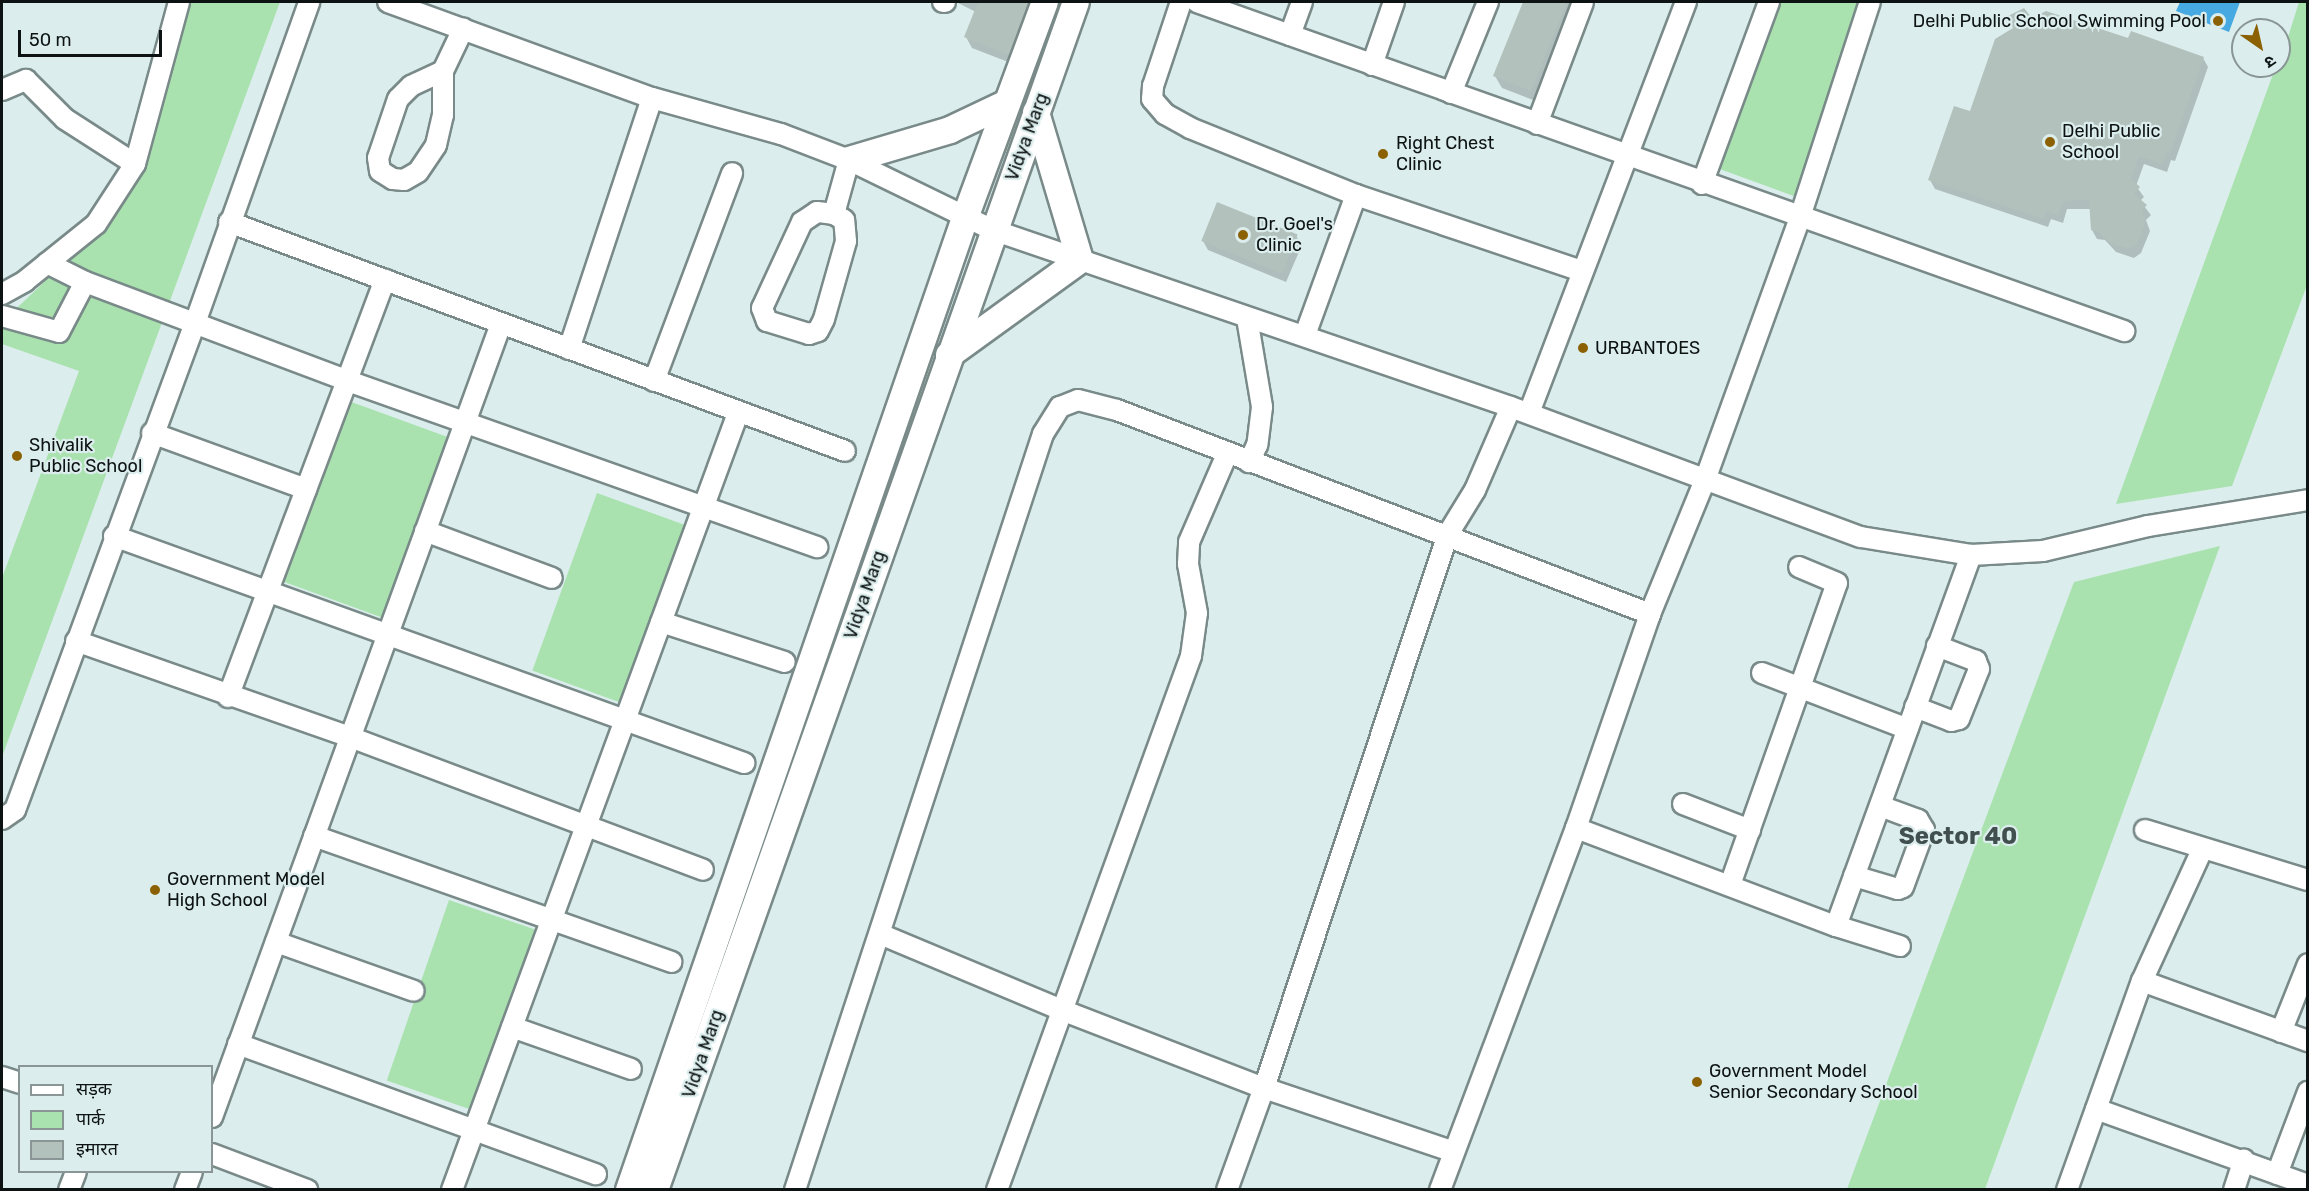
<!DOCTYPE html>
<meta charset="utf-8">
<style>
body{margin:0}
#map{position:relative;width:2309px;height:1191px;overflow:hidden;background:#dbedec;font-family:Rubik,"Noto Sans Devanagari",sans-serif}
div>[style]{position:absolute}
.green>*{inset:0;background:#a9e2ae;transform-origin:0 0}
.water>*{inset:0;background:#47a9e1}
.shadow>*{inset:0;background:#0003}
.building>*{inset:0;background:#b2c1bb;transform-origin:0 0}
.roads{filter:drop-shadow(2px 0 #798a89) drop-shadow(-2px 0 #798a89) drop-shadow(0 2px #798a89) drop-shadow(0 -2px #798a89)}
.minor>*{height:20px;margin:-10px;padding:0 10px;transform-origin:10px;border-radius:10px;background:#fff}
.major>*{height:26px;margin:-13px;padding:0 13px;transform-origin:13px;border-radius:13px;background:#fff}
.dots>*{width:16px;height:16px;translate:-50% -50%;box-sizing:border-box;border:3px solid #dbedec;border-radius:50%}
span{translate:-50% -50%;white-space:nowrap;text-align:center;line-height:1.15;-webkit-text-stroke:4.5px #dbedec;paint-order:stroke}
.poi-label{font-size:18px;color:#0d1312}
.right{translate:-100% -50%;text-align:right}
.left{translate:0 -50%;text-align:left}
.street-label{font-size:18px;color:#0d1312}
.district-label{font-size:24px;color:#41504f;font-weight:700}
.frame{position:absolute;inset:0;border:3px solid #0d1312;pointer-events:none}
.legend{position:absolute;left:18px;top:1065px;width:195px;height:108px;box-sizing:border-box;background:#dbedec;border:2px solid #899695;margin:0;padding:8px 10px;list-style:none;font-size:18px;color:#0d1312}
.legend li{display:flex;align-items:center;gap:12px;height:30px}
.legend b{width:30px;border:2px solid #899695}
.north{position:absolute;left:2231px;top:18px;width:60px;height:60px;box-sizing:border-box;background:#dbedec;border:2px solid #899695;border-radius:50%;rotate:146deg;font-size:16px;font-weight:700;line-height:24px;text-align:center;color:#0d1312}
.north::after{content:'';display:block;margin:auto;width:21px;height:27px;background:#8b6103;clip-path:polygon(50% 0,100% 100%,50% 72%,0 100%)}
.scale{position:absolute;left:18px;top:30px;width:144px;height:27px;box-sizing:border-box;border:3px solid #0d1312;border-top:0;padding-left:8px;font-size:18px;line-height:21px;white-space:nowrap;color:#0d1312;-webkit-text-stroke:4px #dbedec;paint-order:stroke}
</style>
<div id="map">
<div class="green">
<i style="clip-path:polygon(170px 2px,280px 2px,2px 757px,2px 578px,79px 371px,2px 344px,2px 322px,115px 215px)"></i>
<i style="clip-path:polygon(1779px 2px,1880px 2px,1807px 201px,1717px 168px)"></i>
<i style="clip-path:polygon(2299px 2px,2308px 2px,2307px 285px,2232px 486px,2116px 504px,2276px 66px,2279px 66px)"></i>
<i style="left:346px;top:400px;width:114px;height:192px;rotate:20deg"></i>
<i style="left:597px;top:493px;width:95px;height:189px;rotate:20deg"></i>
<i style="clip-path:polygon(2220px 546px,1985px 1189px,1847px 1189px,2074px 582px)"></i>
<i style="left:449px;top:900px;width:94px;height:191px;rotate:19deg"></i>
</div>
<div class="water">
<i style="clip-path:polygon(2180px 2px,2240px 2px,2229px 32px,2176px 11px)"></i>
</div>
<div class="shadow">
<i style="clip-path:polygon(956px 2px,1041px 2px,1016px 65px,972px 48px,966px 37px,976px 12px)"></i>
<i style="clip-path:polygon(1525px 2px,1578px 2px,1538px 102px,1502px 88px,1495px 76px)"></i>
<i style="clip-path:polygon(2031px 20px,2203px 58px,2208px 67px,2175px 161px,2171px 160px,2167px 172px,2144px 164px,2136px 186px,2144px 197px,2140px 201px,2151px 215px,2146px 220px,2150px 231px,2141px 253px,2134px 258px,2116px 252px,2105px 240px,2097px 239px,2092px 230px,2091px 209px,2067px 209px,2063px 223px,2051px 219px,2048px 227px,1935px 189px,1930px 180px)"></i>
<i style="clip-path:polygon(1296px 236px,1302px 245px,1286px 282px,1208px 250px,1203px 241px)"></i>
</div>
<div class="building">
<i style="clip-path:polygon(978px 2px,1029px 2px,1009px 55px,964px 37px)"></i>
<i style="clip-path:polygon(1523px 2px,1567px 2px,1531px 91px,1493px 76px)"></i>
<i style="clip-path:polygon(2024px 8px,2032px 18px,2046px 11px,2128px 38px,2131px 31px,2204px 57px,2170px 153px,2167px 152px,2162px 164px,2139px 156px,2131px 179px,2140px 187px,2134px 194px,2147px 205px,2142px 210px,2146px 221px,2137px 244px,2129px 249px,2110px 243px,2099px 232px,2091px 230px,2089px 200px,2063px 201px,2058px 215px,2046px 211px,2044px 219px,1928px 180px,1954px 106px,1970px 111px,1995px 39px,2013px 28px,2008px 16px)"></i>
<i style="left:1217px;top:202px;width:87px;height:42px;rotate:22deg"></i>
</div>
<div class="roads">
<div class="minor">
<i style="left:388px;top:2px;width:281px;rotate:20deg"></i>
<i style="left:652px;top:98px;width:134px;rotate:15.6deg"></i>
<i style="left:781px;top:134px;width:73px;rotate:20.9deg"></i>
<i style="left:849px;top:160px;width:160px;rotate:25.9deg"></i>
<i style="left:993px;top:230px;width:547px;rotate:18.87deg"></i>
<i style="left:1511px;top:407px;width:373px;rotate:20.4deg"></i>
<i style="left:1861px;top:537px;width:111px;rotate:9.3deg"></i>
<i style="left:1971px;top:555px;width:72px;rotate:-3.2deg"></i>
<i style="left:2043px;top:551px;width:108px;rotate:-13.4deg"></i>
<i style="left:2148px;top:526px;width:162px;rotate:-9.2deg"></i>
<i style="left:943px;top:2px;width:2px"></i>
<i style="left:1181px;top:2px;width:89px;rotate:108.4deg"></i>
<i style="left:1153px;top:86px;width:13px;rotate:94deg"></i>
<i style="left:1152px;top:99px;width:20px;rotate:49deg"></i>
<i style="left:1165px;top:114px;width:29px;rotate:29deg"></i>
<i style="left:1190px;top:128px;width:179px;rotate:22deg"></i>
<i style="left:1356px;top:195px;width:238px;rotate:18.6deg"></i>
<i style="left:1197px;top:2px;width:984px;rotate:19.54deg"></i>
<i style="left:1290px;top:35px;width:35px;rotate:-70deg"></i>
<i style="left:1372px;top:65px;width:67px;rotate:-70.8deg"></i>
<i style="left:443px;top:71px;width:35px;rotate:155deg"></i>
<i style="left:411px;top:86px;width:18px;rotate:135deg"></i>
<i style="left:398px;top:99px;width:62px;rotate:108.7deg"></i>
<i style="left:378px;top:158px;width:13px;rotate:81deg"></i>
<i style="left:380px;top:171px;width:15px;rotate:32deg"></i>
<i style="left:393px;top:179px;width:11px;rotate:5deg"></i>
<i style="left:404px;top:180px;width:16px;rotate:-30deg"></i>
<i style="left:418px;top:172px;width:32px;rotate:-56deg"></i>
<i style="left:436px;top:145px;width:31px;rotate:-77deg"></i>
<i style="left:443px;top:115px;width:44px;rotate:-90deg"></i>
<i style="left:443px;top:71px;width:47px;rotate:-64.5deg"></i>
<i style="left:2px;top:90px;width:26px;rotate:-23deg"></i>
<i style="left:26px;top:80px;width:55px;rotate:45deg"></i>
<i style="left:65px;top:119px;width:83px;rotate:32.7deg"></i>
<i style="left:135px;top:164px;width:168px;rotate:-74.8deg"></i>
<i style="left:1451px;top:93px;width:98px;rotate:-67.9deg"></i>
<i style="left:1537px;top:124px;width:130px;rotate:-69.3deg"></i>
<i style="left:1702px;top:184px;width:194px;rotate:-69.8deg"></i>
<i style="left:834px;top:214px;width:17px;rotate:-173deg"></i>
<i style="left:817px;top:212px;width:18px;rotate:146deg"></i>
<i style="left:802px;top:222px;width:95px;rotate:114.9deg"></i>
<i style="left:762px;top:308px;width:14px;rotate:69deg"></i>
<i style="left:767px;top:321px;width:44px;rotate:17.2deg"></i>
<i style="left:809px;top:334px;width:9px;rotate:-18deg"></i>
<i style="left:818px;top:331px;width:13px;rotate:-63deg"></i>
<i style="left:824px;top:319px;width:81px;rotate:-74.2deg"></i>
<i style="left:846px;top:241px;width:21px;rotate:-95deg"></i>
<i style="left:844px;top:220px;width:12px;rotate:-149deg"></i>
<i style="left:834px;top:214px;width:56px;rotate:-74.5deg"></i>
<i style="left:229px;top:222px;width:657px;rotate:20.39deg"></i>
<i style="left:47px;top:263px;width:42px;rotate:26.6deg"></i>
<i style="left:2px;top:294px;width:26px;rotate:-29deg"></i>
<i style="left:25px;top:281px;width:91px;rotate:-38.8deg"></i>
<i style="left:96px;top:224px;width:72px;rotate:-57deg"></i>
<i style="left:2px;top:316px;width:59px;rotate:15.7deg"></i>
<i style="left:59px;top:332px;width:56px;rotate:-62.5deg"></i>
<i style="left:85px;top:282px;width:281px;rotate:20.6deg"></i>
<i style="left:348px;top:381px;width:498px;rotate:19.5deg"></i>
<i style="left:1247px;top:318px;width:90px;rotate:80.4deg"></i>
<i style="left:1262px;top:407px;width:38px;rotate:97deg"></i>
<i style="left:1257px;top:445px;width:19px;rotate:115deg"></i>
<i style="left:1305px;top:335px;width:149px;rotate:-70deg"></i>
<i style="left:569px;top:349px;width:264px;rotate:-71.7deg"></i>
<i style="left:654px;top:381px;width:222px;rotate:-69.4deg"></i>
<i style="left:1529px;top:413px;width:440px;rotate:-69.1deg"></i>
<i style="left:152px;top:433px;width:164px;rotate:20deg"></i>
<i style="left:425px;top:531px;width:135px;rotate:20.3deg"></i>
<i style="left:114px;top:536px;width:670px;rotate:19.81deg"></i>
<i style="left:661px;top:622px;width:130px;rotate:17.9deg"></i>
<i style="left:76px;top:641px;width:290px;rotate:19.3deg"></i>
<i style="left:350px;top:737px;width:377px;rotate:20.6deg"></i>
<i style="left:1762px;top:673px;width:156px;rotate:21deg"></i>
<i style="left:228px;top:697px;width:446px;rotate:-69.4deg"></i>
<i style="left:1915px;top:707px;width:39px;rotate:21deg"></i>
<i style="left:1951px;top:721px;width:8px;rotate:-14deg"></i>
<i style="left:1959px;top:719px;width:54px;rotate:-68.2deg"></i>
<i style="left:1979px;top:669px;width:9px;rotate:-111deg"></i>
<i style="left:1976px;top:661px;width:42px;rotate:-159deg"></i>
<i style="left:1683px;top:804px;width:72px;rotate:21.2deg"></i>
<i style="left:2px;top:819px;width:16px;rotate:-35deg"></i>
<i style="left:15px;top:810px;width:519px;rotate:-69.72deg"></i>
<i style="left:195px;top:323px;width:341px;rotate:-70.4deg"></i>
<i style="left:1576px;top:828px;width:278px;rotate:20.7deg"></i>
<i style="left:1836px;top:926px;width:67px;rotate:17.4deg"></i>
<i style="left:2145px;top:830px;width:170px;rotate:17.1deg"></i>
<i style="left:314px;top:836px;width:379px;rotate:19.4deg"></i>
<i style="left:1854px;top:876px;width:46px;rotate:16.5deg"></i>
<i style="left:1898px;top:889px;width:5px;rotate:-22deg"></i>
<i style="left:1903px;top:887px;width:61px;rotate:-69.8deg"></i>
<i style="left:1924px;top:830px;width:12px;rotate:-121deg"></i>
<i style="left:1918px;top:820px;width:40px;rotate:-159.8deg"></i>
<i style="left:1730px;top:885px;width:320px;rotate:-70.5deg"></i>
<i style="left:1837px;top:583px;width:41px;rotate:-157.2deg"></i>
<i style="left:1836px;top:926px;width:395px;rotate:-70deg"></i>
<i style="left:880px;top:934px;width:194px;rotate:22.7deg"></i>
<i style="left:1059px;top:1009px;width:220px;rotate:21.1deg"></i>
<i style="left:1264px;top:1088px;width:200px;rotate:18.6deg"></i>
<i style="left:276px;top:942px;width:146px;rotate:19.5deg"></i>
<i style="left:2142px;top:981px;width:177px;rotate:19.9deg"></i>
<i style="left:512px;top:1027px;width:126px;rotate:19.4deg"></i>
<i style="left:2281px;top:1032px;width:73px;rotate:-68.3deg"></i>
<i style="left:238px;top:1044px;width:381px;rotate:20deg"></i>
<i style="left:2px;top:1077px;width:19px;rotate:18deg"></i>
<i style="left:2096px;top:1109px;width:225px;rotate:19.7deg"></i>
<i style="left:212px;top:1117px;width:844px;rotate:-69.98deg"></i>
<i style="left:212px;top:1154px;width:102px;rotate:20.8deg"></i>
<i style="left:2277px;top:1174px;width:88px;rotate:-69.3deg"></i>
<i style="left:69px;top:1190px;width:19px;rotate:-69deg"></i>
<i style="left:185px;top:1190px;width:19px;rotate:-69deg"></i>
<i style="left:452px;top:1190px;width:828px;rotate:-69.79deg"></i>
<i style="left:795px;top:1190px;width:796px;rotate:-71.84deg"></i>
<i style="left:1043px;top:434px;width:32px;rotate:-58deg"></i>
<i style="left:1060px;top:407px;width:19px;rotate:-21deg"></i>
<i style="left:1078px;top:400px;width:40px;rotate:14.4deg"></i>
<i style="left:1117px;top:410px;width:571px;rotate:20.94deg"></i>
<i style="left:997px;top:1190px;width:568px;rotate:-70.03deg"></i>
<i style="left:1191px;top:656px;width:43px;rotate:-82.1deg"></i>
<i style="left:1197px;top:613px;width:50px;rotate:-100.4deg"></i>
<i style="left:1188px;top:564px;width:22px;rotate:-87deg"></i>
<i style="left:1189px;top:542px;width:96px;rotate:-66.6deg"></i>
<i style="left:1227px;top:1190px;width:109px;rotate:-70.1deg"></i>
<i style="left:1264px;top:1088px;width:584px;rotate:-71.63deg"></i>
<i style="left:1448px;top:534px;width:52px;rotate:-58.5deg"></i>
<i style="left:1475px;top:490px;width:90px;rotate:-66.6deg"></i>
<i style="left:1440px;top:1190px;width:387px;rotate:-69.4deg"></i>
<i style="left:1576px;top:828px;width:226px;rotate:-70.9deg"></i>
<i style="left:1650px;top:614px;width:145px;rotate:-67.7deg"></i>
<i style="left:1705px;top:480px;width:280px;rotate:-70.1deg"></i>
<i style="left:1800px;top:217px;width:226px;rotate:-72deg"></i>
<i style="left:2067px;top:1190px;width:222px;rotate:-70.3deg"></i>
<i style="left:2142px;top:981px;width:144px;rotate:-65.4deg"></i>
<i style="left:2234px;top:1190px;width:32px;rotate:-72deg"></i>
</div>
<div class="major">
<i style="left:849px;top:160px;width:105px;rotate:-16.5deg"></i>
<i style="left:950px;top:130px;width:63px;rotate:-25.3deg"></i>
<i style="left:949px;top:355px;width:162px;rotate:-35.9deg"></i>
<i style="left:1080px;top:260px;width:154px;rotate:-106.6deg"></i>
<i style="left:629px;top:1190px;width:1028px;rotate:-70.93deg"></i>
<i style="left:965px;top:218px;width:230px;rotate:-69.7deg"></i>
<i style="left:655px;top:1190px;width:1260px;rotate:-70.49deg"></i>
</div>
</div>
<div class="dots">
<i style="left:2218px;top:21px;background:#8b6103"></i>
<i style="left:2050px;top:142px;background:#8b6103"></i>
<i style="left:1383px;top:154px;background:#8b6103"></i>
<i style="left:1243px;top:235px;background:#8b6103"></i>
<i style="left:1583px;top:348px;background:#8b6103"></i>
<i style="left:17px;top:456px;background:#8b6103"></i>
<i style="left:155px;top:890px;background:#8b6103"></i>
<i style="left:1697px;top:1082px;background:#8b6103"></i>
</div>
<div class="poi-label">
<span class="right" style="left:2206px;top:21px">Delhi Public School Swimming Pool</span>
<span class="left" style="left:2062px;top:142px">Delhi Public<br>School</span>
<span class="left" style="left:1396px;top:154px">Right Chest<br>Clinic</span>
<span class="left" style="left:1256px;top:235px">Dr. Goel's<br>Clinic</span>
<span class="left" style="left:1595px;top:348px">URBANTOES</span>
<span class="left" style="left:29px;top:456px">Shivalik<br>Public School</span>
<span class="left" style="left:167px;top:890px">Government Model<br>High School</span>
<span class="left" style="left:1709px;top:1082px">Government Model<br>Senior Secondary School</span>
</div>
<div class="street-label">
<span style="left:1027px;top:137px;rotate:-70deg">Vidya Marg</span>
<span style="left:865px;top:595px;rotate:-71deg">Vidya Marg</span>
<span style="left:703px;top:1054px;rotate:-71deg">Vidya Marg</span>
</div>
<div class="district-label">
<span style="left:1958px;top:837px">Sector 40</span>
</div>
<div class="frame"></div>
<ul class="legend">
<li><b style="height:8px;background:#fff"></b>सड़क</li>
<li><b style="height:16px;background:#a9e2ae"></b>पार्क</li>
<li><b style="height:16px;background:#b2c1bb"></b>इमारत</li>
</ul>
<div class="north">उ</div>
<div class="scale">50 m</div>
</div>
